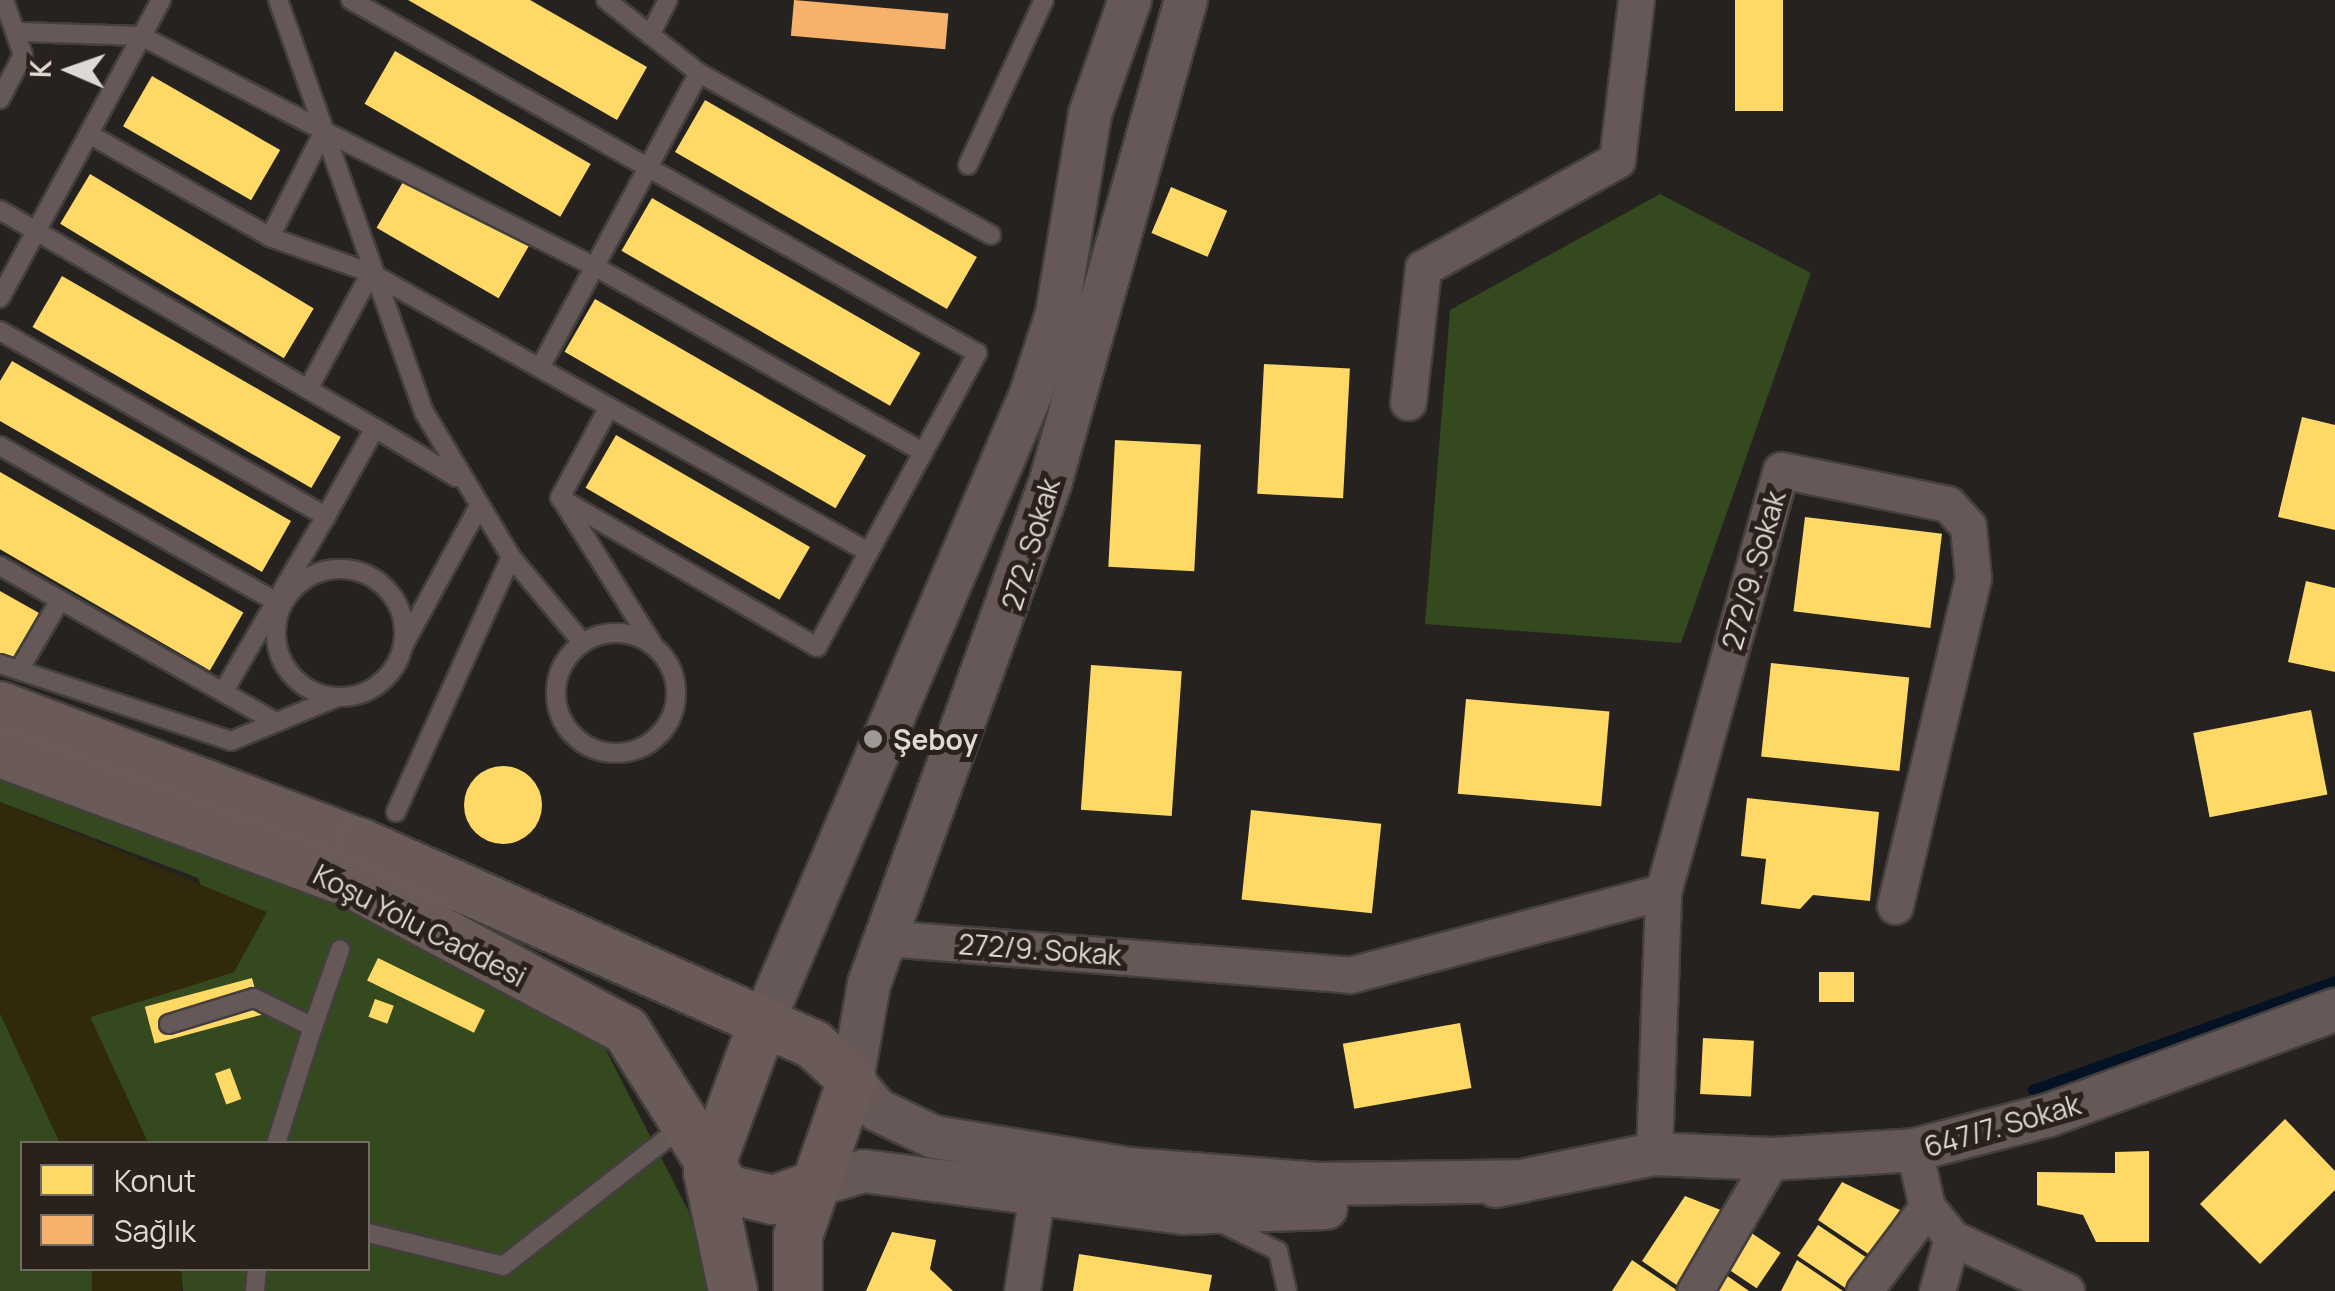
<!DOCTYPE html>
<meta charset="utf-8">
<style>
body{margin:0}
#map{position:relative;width:2335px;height:1291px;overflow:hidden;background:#262220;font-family:Manrope,sans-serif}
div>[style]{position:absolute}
.green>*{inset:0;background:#34491d}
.sand>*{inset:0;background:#30290c;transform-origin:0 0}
.homes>*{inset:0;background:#ffd966;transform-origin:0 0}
.round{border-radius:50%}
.health>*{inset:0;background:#f6b26b;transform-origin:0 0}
.stream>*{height:10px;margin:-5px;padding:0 5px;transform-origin:5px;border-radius:5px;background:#031224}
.roads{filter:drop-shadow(2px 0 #433f3e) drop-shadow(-2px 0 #433f3e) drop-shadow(0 2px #433f3e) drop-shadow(0 -2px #433f3e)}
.service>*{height:18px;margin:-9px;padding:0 9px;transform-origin:9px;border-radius:9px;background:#665857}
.service>.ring{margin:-9px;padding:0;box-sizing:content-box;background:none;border:18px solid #665857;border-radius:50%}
.minor>*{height:35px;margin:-17.5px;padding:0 17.5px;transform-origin:17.5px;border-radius:17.5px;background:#665857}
.tertiary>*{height:42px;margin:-21px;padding:0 21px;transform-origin:21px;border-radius:21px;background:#665857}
.secondary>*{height:48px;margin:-24px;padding:0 24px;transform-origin:24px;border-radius:24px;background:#6a5b58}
.dots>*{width:28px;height:28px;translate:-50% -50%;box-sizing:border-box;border:5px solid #2a211c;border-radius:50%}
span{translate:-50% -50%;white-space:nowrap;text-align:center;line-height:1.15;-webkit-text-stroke:10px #2a211c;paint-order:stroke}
.street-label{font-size:28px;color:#dfd9d6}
.poi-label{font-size:28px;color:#dfd9d6;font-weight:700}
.left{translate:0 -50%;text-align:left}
.legend{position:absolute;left:20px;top:1141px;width:350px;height:130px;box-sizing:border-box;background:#2a211c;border:2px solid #726b66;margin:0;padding:12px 18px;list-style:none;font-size:30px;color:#dfd9d6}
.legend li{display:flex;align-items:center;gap:20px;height:50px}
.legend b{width:50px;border:2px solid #726b66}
.north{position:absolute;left:20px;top:20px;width:100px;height:100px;-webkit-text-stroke:8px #2a211c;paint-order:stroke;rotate:272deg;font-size:28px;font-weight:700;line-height:40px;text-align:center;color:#dfd9d6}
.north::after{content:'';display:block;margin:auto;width:35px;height:45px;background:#dfd9d6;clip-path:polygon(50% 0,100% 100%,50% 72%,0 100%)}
</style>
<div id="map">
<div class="green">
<i style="clip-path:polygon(1660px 194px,1811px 273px,1681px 643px,1425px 624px,1450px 310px)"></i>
<i style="clip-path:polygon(0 760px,349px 902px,593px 1025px,688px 1210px,715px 1291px,183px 1291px,181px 1269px,368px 1268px,368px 1144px,148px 1143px,90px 1017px,234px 972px,198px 878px,0 802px)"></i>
<i style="clip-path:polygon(0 1013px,60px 1143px,22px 1144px,22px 1268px,92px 1269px,94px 1291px,0 1291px)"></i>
</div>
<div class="sand">
<i style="clip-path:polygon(0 802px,267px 912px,234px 972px,90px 1017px,148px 1143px,60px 1143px,0 1013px)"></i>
<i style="left:92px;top:1269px;width:89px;height:22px"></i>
</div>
<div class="homes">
<i style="clip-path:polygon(408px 0,530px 0,647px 67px,617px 120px)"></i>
<i style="left:1735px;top:0;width:48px;height:111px"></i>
<i style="left:395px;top:51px;width:226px;height:61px;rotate:30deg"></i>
<i style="left:152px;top:76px;width:148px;height:58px;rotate:30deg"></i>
<i style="left:705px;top:100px;width:314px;height:60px;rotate:30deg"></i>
<i style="left:90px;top:174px;width:261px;height:58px;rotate:31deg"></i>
<i style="left:407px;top:175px;width:141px;height:61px;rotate:30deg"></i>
<i style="left:1171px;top:187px;width:61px;height:50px;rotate:23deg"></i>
<i style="left:652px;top:198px;width:310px;height:61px;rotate:30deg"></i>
<i style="left:62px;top:276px;width:322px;height:59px;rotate:30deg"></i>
<i style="left:595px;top:299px;width:313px;height:61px;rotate:30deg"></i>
<i style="clip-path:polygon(12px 361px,291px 521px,262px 572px,0 421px,0 381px)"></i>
<i style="left:1264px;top:364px;width:86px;height:130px;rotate:3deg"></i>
<i style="clip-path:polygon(2302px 417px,2335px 425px,2335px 530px,2278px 517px)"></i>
<i style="left:616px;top:435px;width:224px;height:61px;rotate:30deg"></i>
<i style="left:1115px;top:440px;width:86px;height:127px;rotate:3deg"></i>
<i style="left:0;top:472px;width:281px;height:67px;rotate:30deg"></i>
<i style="left:1805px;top:517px;width:138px;height:95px;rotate:7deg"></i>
<i style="clip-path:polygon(2306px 581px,2335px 588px,2335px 672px,2288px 662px)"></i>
<i style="clip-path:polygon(0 591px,39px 613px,10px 663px,0 658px)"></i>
<i style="left:1771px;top:663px;width:139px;height:94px;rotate:6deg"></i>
<i style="left:1091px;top:665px;width:91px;height:145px;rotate:4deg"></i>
<i style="left:1466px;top:699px;width:144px;height:95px;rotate:5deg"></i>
<i style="left:2311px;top:710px;width:86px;height:120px;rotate:79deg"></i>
<i class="round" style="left:464px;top:766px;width:78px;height:78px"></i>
<i style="clip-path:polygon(1747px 798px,1879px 812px,1870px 901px,1813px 895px,1800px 909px,1761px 904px,1766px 859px,1741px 856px)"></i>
<i style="left:1251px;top:810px;width:131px;height:90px;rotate:6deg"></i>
<i style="left:378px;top:958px;width:119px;height:25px;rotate:26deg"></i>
<i style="left:1819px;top:972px;width:35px;height:30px"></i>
<i style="left:252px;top:978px;width:38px;height:111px;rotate:75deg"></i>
<i style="left:375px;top:999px;width:20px;height:19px;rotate:20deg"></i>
<i style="left:1460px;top:1023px;width:66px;height:119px;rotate:80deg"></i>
<i style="left:1703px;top:1038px;width:51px;height:56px;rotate:3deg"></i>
<i style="left:230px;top:1068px;width:33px;height:16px;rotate:70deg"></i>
<i style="clip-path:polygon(2285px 1119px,2335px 1171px,2335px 1190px,2260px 1264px,2200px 1204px)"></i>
<i style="clip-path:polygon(2149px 1151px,2149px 1242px,2096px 1242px,2083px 1215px,2037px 1205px,2037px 1172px,2115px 1173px,2115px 1152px)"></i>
<i style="clip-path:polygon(1842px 1182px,1900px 1210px,1870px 1255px,1818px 1220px)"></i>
<i style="clip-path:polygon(1685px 1196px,1731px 1214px,1681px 1288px,1642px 1261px)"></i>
<i style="left:1818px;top:1225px;width:61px;height:37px;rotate:34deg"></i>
<i style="clip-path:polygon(892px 1232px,936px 1240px,930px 1269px,953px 1291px,866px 1291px)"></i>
<i style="left:1750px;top:1232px;width:37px;height:43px;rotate:34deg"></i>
<i style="clip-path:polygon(1079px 1254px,1212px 1275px,1209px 1291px,1073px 1291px)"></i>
<i style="clip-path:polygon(1632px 1260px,1678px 1291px,1612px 1291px)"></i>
<i style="clip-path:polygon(1797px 1260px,1843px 1291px,1781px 1291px)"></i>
<i style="clip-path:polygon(1726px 1275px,1749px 1291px,1716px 1291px)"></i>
</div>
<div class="health">
<i style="left:794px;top:0;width:155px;height:36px;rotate:5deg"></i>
</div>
<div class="stream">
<i style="left:2033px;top:1090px;width:321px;rotate:-19.8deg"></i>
</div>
<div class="roads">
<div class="service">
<i style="left:278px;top:0;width:437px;rotate:70.5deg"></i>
<i style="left:424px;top:412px;width:169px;rotate:59deg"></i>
<i style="left:511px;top:557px;width:280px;rotate:114.3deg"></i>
<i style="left:606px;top:0;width:118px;rotate:38.1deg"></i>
<i style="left:699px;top:73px;width:334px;rotate:29deg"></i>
<i style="left:21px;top:32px;width:120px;rotate:1.9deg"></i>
<i style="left:141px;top:36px;width:206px;rotate:27.4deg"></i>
<i style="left:324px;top:131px;width:119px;rotate:117deg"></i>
<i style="left:650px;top:35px;width:39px;rotate:-63deg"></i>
<i style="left:0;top:99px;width:50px;rotate:-62.4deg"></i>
<i style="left:23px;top:55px;width:58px;rotate:-109.1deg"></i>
<i style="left:324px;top:131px;width:302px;rotate:26.6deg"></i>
<i style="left:594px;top:266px;width:378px;rotate:29.5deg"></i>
<i style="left:89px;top:134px;width:208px;rotate:29.6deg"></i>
<i style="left:270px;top:237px;width:107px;rotate:19.6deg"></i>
<i style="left:371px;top:273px;width:273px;rotate:29.4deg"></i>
<i style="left:609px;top:407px;width:103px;rotate:118.3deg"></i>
<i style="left:560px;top:498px;width:297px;rotate:30.1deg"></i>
<i style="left:817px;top:647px;width:335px;rotate:-61.4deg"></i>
<i style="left:977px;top:353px;width:719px;rotate:-150.58deg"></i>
<i style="left:968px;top:165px;width:182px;rotate:-65.3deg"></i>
<i style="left:0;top:210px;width:434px;rotate:30.2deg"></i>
<i style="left:375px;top:428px;width:101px;rotate:119.1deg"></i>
<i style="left:0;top:298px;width:339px;rotate:-61.6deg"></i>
<i style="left:0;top:331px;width:375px;rotate:29.6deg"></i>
<i style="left:326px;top:516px;width:204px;rotate:120.3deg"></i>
<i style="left:540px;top:368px;width:335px;rotate:-61.7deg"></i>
<i style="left:308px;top:389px;width:132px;rotate:-61.5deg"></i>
<i style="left:609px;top:407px;width:297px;rotate:29.2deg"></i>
<i style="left:375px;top:428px;width:95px;rotate:31.2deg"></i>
<i style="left:0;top:446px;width:324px;rotate:29.4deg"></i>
<i style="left:562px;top:500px;width:169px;rotate:57.8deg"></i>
<i style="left:511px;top:557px;width:111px;rotate:50.1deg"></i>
<i style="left:0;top:566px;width:317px;rotate:29.5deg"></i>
<i class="ring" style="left:276px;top:569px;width:110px;height:110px"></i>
<i class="ring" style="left:556px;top:633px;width:102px;height:102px"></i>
<i style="left:404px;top:644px;width:155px;rotate:-61.4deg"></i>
<i style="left:0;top:664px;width:243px;rotate:18.4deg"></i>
<i style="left:231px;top:741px;width:116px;rotate:-22.4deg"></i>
<i style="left:19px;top:670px;width:81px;rotate:-59.6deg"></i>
<i style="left:169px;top:1024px;width:89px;rotate:-17deg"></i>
<i style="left:254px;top:998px;width:66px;rotate:26.2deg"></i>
<i style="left:313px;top:1027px;width:82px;rotate:-70.7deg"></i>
<i style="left:276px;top:1144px;width:123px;rotate:-72.5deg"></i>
<i style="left:1217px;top:1221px;width:68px;rotate:26.2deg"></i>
<i style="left:1278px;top:1251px;width:41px;rotate:77.3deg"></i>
<i style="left:368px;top:1233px;width:139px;rotate:13.7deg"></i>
<i style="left:503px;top:1266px;width:228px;rotate:-37.9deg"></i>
<i style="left:255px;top:1291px;width:23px;rotate:-85deg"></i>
</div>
<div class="minor">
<i style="left:1408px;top:402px;width:135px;rotate:-83.6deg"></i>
<i style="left:1423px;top:268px;width:222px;rotate:-29.1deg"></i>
<i style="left:1617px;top:160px;width:161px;rotate:-83.2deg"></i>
<i style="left:885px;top:938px;width:466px;rotate:4.5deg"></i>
<i style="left:1350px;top:975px;width:324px;rotate:-14.9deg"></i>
<i style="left:1914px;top:1150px;width:58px;rotate:77.2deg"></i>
<i style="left:1927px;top:1207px;width:40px;rotate:51deg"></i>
<i style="left:1952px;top:1238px;width:126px;rotate:24.9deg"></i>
<i style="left:1654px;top:1154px;width:262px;rotate:-88deg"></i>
<i style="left:1663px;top:892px;width:438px;rotate:-74.4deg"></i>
<i style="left:1781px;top:470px;width:170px;rotate:11.5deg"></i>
<i style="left:1948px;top:504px;width:30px;rotate:48deg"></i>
<i style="left:1968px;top:526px;width:52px;rotate:84.5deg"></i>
<i style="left:1973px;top:578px;width:337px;rotate:103.4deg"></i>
<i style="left:1022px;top:1291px;width:99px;rotate:-81.3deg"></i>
<i style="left:1695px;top:1291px;width:153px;rotate:-59.7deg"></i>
<i style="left:1864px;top:1291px;width:105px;rotate:-53.1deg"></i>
<i style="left:1937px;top:1291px;width:55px;rotate:-74.2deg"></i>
</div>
<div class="tertiary">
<i style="left:1186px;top:0;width:500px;rotate:105.7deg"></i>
<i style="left:1051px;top:481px;width:535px;rotate:109.89deg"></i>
<i style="left:869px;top:984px;width:97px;rotate:100deg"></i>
<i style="left:852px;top:1080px;width:39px;rotate:50deg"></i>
<i style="left:877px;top:1110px;width:63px;rotate:25.3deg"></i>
<i style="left:934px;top:1137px;width:198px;rotate:9.3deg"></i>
<i style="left:1129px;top:1169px;width:190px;rotate:4.5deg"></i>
<i style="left:1318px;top:1184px;width:204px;rotate:-0.8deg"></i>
<i style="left:762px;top:1025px;width:686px;rotate:-66.91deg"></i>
<i style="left:1031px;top:394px;width:84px;rotate:-72deg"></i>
<i style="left:1057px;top:314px;width:203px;rotate:-80.6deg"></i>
<i style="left:1090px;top:114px;width:121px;rotate:-70.7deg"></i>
<i style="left:812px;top:1186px;width:54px;rotate:-16.1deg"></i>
<i style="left:864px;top:1171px;width:323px;rotate:7.5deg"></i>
<i style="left:1184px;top:1213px;width:142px;rotate:-2deg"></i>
<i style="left:1496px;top:1186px;width:161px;rotate:-11.4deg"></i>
<i style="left:1654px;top:1154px;width:118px;rotate:2.4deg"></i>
<i style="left:1772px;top:1159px;width:142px;rotate:-3.6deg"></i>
<i style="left:1914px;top:1150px;width:139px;rotate:-14.5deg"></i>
<i style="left:2049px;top:1115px;width:305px;rotate:-20.2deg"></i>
</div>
<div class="secondary">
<i style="left:0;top:706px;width:386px;rotate:20.8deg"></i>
<i style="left:361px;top:843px;width:495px;rotate:24deg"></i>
<i style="left:813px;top:1044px;width:53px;rotate:42.7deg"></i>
<i style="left:852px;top:1080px;width:165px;rotate:109.1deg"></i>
<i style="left:798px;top:1236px;width:55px;rotate:90deg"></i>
<i style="left:0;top:753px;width:378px;rotate:20.4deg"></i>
<i style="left:354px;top:885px;width:308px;rotate:28.1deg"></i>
<i style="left:626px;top:1030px;width:188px;rotate:57.8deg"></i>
<i style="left:726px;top:1189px;width:48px;rotate:13.2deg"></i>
<i style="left:773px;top:1200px;width:41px;rotate:-19.7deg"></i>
<i style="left:733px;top:1291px;width:122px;rotate:-101.9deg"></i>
<i style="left:708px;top:1172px;width:157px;rotate:-69.8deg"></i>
</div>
</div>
<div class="dots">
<i style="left:873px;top:739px;background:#9e9996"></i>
</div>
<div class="street-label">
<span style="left:1030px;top:544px;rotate:-73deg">272. Sokak</span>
<span style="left:1753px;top:570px;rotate:-74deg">272/9. Sokak</span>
<span style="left:420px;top:925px;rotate:27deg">Koşu Yolu Caddesi</span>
<span style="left:1040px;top:949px;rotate:4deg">272/9. Sokak</span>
<span style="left:2002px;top:1125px;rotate:-16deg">647/7. Sokak</span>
</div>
<div class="poi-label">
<span class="left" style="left:893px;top:739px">Şeboy</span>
</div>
<ul class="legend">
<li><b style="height:28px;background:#ffd966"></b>Konut</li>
<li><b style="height:28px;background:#f6b26b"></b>Sağlık</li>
</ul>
<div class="north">K</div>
</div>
